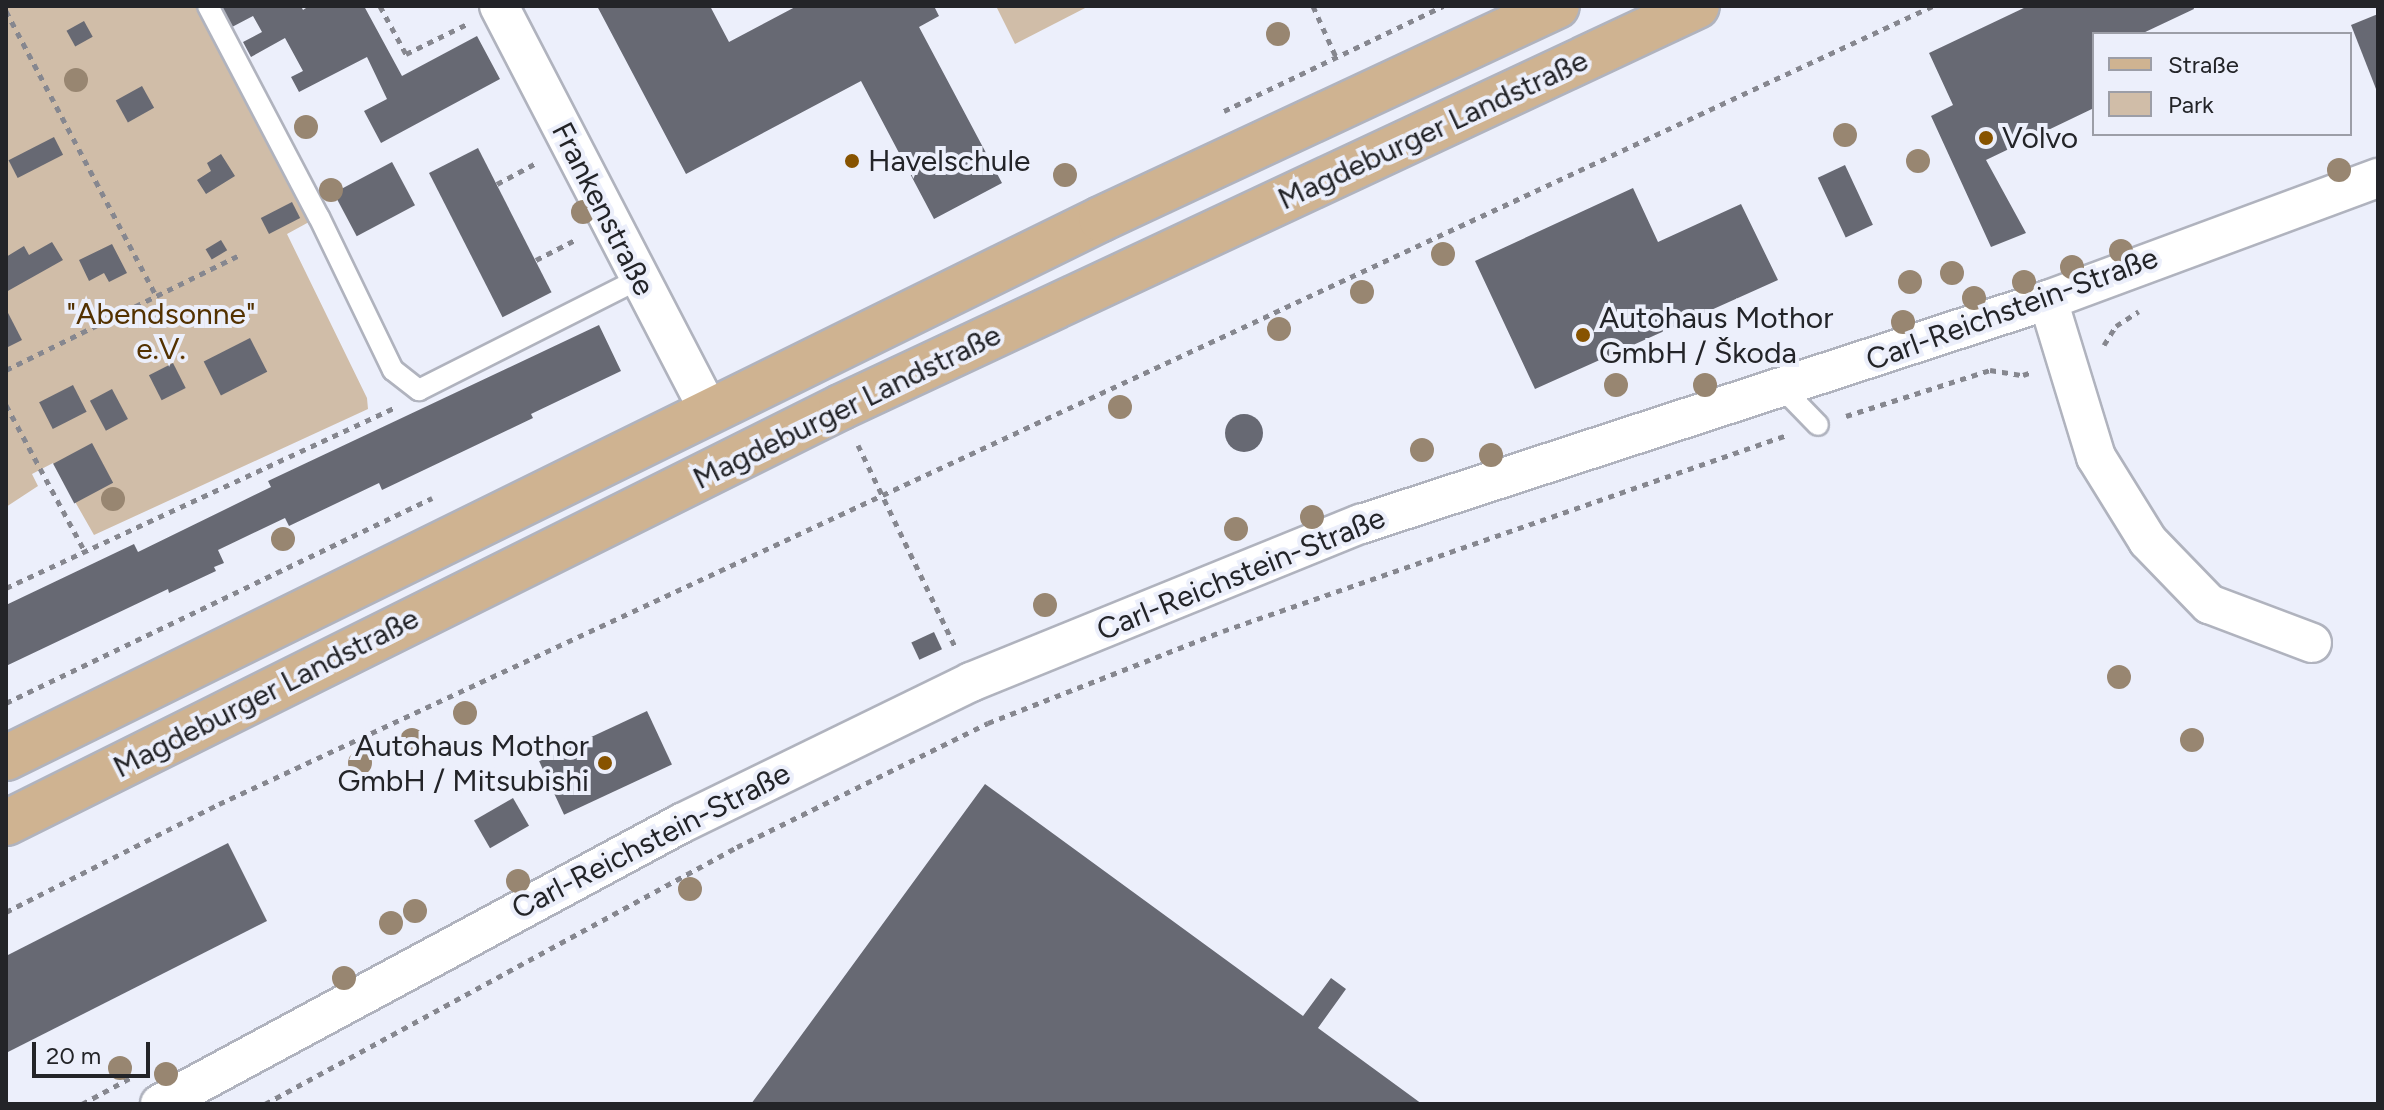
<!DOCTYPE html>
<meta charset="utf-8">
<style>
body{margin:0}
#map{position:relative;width:2384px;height:1110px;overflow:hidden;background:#eceffb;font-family:Figtree,sans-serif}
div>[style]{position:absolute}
.green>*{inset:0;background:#d0bda8}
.building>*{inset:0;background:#676973;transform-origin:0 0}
.round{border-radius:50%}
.path>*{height:5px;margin-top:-2.5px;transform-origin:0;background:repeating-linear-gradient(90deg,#86878f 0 6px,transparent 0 12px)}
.roads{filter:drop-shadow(2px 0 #b0b3be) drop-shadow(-2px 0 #b0b3be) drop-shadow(0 2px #b0b3be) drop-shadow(0 -2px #b0b3be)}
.lane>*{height:20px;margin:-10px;padding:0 10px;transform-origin:10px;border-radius:10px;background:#fff}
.street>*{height:38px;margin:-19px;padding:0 19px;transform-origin:19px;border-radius:19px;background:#fff}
.primary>*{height:44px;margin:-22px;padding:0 22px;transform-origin:22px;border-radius:22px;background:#cfb391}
.trees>*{width:24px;height:24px;margin:-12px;border-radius:50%;background:#988671}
.dots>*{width:22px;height:22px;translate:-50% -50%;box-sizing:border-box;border:4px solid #eceffb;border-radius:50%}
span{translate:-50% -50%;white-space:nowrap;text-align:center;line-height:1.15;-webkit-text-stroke:8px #eceffb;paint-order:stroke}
.street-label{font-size:30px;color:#232428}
.poi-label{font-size:30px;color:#232428}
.left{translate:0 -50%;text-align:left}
.right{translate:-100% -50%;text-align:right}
.park-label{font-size:30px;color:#533100}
.frame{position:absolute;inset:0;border:8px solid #232428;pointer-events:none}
.legend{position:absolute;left:2092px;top:32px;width:260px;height:104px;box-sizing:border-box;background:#eceffb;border:2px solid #9c9ea7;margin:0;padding:10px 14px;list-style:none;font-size:24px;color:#232428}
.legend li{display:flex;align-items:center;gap:16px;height:40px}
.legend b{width:40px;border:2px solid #9c9ea7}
.scale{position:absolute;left:32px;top:1042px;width:118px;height:36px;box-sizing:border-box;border:4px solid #232428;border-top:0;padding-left:10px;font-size:24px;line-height:28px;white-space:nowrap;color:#232428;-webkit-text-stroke:6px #eceffb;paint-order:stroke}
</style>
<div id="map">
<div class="green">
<i style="clip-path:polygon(6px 6px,196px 6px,309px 222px,287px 234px,367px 398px,368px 409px,94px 535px,53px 463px,32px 474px,38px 486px,6px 507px)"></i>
<i style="clip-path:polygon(996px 6px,1089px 6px,1015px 44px)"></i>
</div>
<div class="building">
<i style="clip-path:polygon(220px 6px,301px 6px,303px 10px,309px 6px,364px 6px,402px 76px,477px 36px,500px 79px,381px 143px,364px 111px,387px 99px,367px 57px,299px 92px,291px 77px,303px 71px,285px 38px,251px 57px,243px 42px,262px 32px,253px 16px,232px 27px)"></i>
<i style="clip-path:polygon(597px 6px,710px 6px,729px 42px,797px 6px,934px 6px,939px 16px,919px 27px,1002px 183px,934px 219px,861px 81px,686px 174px)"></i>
<i style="clip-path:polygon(2028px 6px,2193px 6px,2194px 9px,2141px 34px,2094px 34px,2094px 108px,1986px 160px,2026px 233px,1991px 247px,1931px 116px,1953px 105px,1929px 53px)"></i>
<i style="clip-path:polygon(2378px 14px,2378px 94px,2351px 25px)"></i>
<i style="left:84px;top:21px;width:18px;height:20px;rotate:61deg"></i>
<i style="left:142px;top:86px;width:25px;height:30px;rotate:61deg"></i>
<i style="left:54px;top:137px;width:20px;height:51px;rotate:63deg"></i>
<i style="left:478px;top:148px;width:162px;height:55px;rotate:63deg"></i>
<i style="clip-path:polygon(221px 154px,235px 176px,206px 194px,197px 180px,211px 171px,207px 163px)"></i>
<i style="left:392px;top:162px;width:49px;height:66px;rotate:62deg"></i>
<i style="left:1845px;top:165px;width:66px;height:30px;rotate:65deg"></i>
<i style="clip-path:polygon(1633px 188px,1658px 242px,1741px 204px,1778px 280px,1535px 389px,1475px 261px)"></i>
<i style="left:292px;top:202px;width:18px;height:35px;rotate:63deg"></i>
<i style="left:221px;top:240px;width:12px;height:18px;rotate:59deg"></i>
<i style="clip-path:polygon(52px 242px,63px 260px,6px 292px,6px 257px,24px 246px,29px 255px)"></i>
<i style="clip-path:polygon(112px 244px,127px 273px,109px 282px,104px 273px,89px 281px,79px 260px)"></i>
<i style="clip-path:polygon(6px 309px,22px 340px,6px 348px)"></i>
<i style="clip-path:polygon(599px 325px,621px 371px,531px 414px,533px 418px,382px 490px,379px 483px,289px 526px,285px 518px,218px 550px,224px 563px,214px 567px,216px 571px,169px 593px,168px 589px,6px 666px,6px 605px,134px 544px,138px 552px,271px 487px,268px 481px)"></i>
<i style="left:250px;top:338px;width:38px;height:52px;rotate:63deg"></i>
<i style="left:173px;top:363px;width:28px;height:27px;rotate:63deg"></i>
<i style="left:73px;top:385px;width:30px;height:38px;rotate:63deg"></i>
<i style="left:112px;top:389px;width:34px;height:25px;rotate:62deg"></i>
<i class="round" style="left:1225px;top:414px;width:38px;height:38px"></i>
<i style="left:92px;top:443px;width:45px;height:44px;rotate:62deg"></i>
<i style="left:934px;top:632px;width:19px;height:25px;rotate:65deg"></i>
<i style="left:647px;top:711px;width:59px;height:119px;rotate:65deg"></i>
<i style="clip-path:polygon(985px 784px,1303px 1016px,1331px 978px,1346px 989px,1318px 1028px,1422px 1104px,751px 1104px)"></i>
<i style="left:513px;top:798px;width:32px;height:45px;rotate:60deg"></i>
<i style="clip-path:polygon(228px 843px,267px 921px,6px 1053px,6px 956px)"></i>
</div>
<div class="path">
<i style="left:380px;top:6px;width:55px;rotate:61.6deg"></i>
<i style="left:406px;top:54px;width:68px;rotate:-26.2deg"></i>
<i style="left:1313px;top:6px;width:56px;rotate:65.7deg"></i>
<i style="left:6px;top:11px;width:321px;rotate:62.2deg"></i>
<i style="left:1224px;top:111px;width:243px;rotate:-25.6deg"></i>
<i style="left:497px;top:184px;width:47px;rotate:-28.2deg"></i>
<i style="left:536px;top:260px;width:46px;rotate:-27.1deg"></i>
<i style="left:2104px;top:345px;width:22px;rotate:-58deg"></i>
<i style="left:2116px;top:326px;width:27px;rotate:-33deg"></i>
<i style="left:6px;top:370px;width:258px;rotate:-26.2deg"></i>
<i style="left:6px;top:405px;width:165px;rotate:61.7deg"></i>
<i style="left:1846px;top:416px;width:151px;rotate:-17.7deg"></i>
<i style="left:1990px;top:370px;width:33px;rotate:9deg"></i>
<i style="left:2023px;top:375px;width:9px;rotate:-18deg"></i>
<i style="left:858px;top:445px;width:226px;rotate:64.3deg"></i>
<i style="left:6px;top:588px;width:427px;rotate:-24.9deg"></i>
<i style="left:6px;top:703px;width:473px;rotate:-25.7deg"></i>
<i style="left:6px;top:912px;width:239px;rotate:-26.9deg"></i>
<i style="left:219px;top:804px;width:1891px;rotate:-24.97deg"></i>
<i style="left:82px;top:1104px;width:55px;rotate:-28.4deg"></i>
<i style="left:265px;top:1104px;width:537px;rotate:-28.57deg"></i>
<i style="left:737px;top:847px;width:280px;rotate:-26.3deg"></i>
<i style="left:988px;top:723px;width:252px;rotate:-21.4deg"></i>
<i style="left:1223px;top:631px;width:597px;rotate:-19.16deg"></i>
</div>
<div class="roads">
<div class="lane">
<i style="left:208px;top:6px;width:238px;rotate:62.3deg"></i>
<i style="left:319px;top:217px;width:170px;rotate:64.2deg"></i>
<i style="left:393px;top:370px;width:33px;rotate:38deg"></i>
<i style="left:419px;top:390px;width:246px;rotate:-26.8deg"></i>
<i style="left:1783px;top:389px;width:50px;rotate:45.8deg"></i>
</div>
<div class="street">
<i style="left:499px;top:6px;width:456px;rotate:62.6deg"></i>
<i style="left:2048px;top:300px;width:164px;rotate:73deg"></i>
<i style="left:2096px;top:457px;width:99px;rotate:58.2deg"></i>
<i style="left:2148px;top:541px;width:88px;rotate:45.9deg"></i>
<i style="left:2209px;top:604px;width:110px;rotate:20.7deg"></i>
<i style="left:160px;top:1104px;width:593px;rotate:-28.29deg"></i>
<i style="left:682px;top:823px;width:322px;rotate:-26deg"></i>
<i style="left:971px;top:682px;width:421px;rotate:-22.1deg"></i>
<i style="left:1361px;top:524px;width:723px;rotate:-18.06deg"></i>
<i style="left:2048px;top:300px;width:352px;rotate:-20.3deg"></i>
</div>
<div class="primary">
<i style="left:6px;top:758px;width:1220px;rotate:-26.21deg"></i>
<i style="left:1101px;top:219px;width:503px;rotate:-25.04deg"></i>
<i style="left:6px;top:823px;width:933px;rotate:-26.48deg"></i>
<i style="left:841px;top:407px;width:945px;rotate:-25.1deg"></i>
</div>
</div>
<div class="trees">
<i style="left:1278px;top:34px"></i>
<i style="left:76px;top:80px"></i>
<i style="left:306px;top:127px"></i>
<i style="left:1845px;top:135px"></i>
<i style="left:1918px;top:161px"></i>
<i style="left:2339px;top:170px"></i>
<i style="left:1065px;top:175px"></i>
<i style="left:331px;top:190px"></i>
<i style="left:583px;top:212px"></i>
<i style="left:2121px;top:251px"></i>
<i style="left:1443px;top:254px"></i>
<i style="left:2072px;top:267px"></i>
<i style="left:1952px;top:273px"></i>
<i style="left:1910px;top:282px"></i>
<i style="left:2024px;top:282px"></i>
<i style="left:1362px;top:292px"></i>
<i style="left:1974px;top:298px"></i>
<i style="left:1903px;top:322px"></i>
<i style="left:1279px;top:329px"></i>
<i style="left:1616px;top:385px"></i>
<i style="left:1705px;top:385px"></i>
<i style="left:1120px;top:407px"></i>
<i style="left:1422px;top:450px"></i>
<i style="left:1491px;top:455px"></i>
<i style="left:113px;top:499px"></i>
<i style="left:1312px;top:517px"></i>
<i style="left:1236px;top:529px"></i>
<i style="left:283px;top:539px"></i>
<i style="left:1045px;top:605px"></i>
<i style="left:2119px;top:677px"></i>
<i style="left:465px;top:713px"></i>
<i style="left:412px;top:740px"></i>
<i style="left:2192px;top:740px"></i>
<i style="left:360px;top:763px"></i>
<i style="left:518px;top:881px"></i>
<i style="left:690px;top:889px"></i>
<i style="left:415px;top:911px"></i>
<i style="left:391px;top:923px"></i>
<i style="left:344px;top:978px"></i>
<i style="left:120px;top:1068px"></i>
<i style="left:166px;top:1074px"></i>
</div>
<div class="dots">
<i style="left:1986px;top:138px;background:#875300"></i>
<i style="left:852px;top:161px;background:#875300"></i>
<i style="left:1583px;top:335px;background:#875300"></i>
<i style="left:605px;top:763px;background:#875300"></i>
</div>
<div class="street-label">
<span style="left:1433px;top:130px;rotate:-25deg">Magdeburger Landstraße</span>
<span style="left:603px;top:209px;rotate:63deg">Frankenstraße</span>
<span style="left:2012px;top:309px;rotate:-20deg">Carl-Reichstein-Straße</span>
<span style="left:847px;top:407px;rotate:-26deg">Magdeburger Landstraße</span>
<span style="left:1241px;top:574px;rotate:-22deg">Carl-Reichstein-Straße</span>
<span style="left:266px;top:693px;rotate:-27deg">Magdeburger Landstraße</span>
<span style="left:651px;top:841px;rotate:-27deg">Carl-Reichstein-Straße</span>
</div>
<div class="poi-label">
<span class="left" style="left:2002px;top:138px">Volvo</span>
<span class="left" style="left:868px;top:161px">Havelschule</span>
<span class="left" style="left:1599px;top:335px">Autohaus Mothor<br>GmbH / Škoda</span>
<span class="right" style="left:589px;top:763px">Autohaus Mothor<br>GmbH / Mitsubishi</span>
</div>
<div class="park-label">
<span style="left:161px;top:331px">"Abendsonne"<br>e.V.</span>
</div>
<div class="frame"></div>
<ul class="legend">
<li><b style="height:10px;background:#cfb391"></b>Straße</li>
<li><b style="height:22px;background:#d0bda8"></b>Park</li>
</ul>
<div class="scale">20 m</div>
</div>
